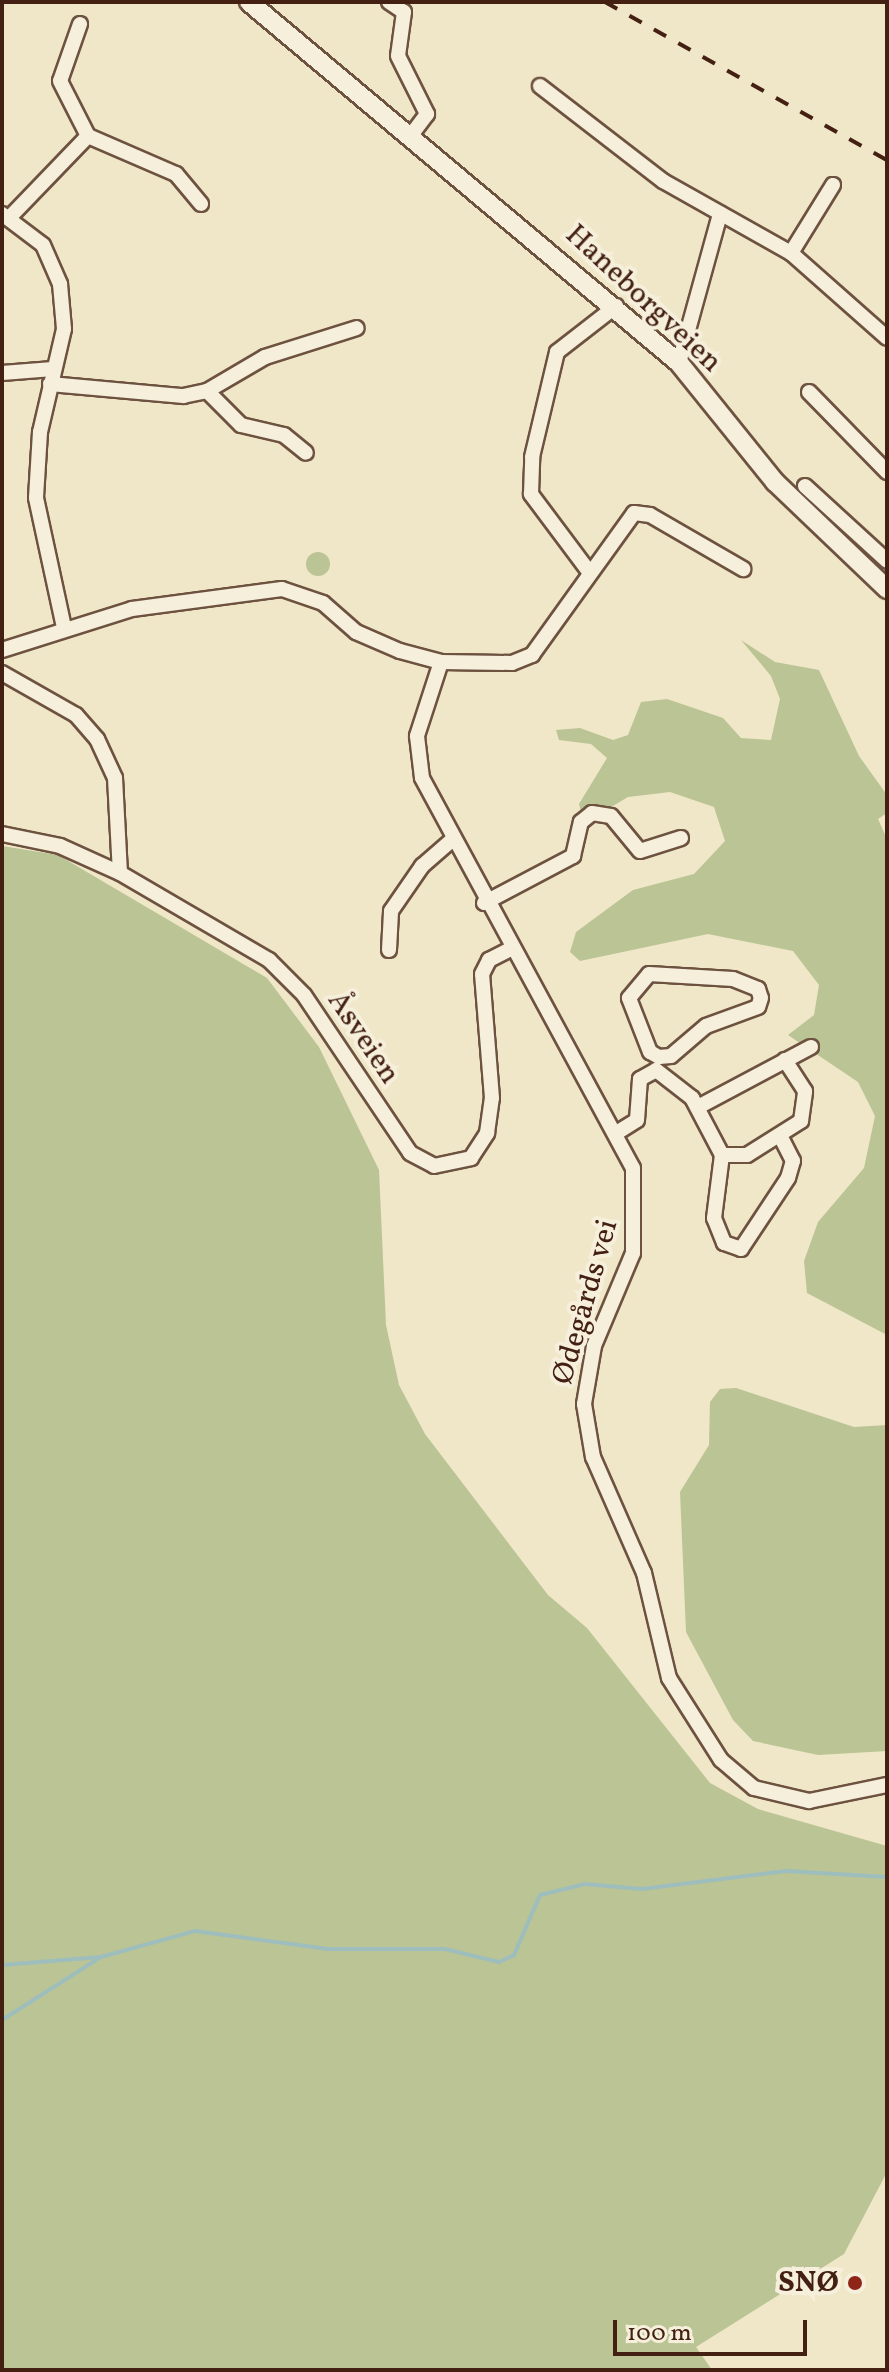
<!DOCTYPE html>
<meta charset="utf-8">
<style>
body{margin:0}
#map{position:relative;width:889px;height:2372px;overflow:hidden;background:#f0e6c8;font-family:Vollkorn,serif}
div>[style]{position:absolute}
.green>*{inset:0;background:#bbc494}
.round{border-radius:50%}
.stream>*{height:4px;margin:-2px;padding:0 2px;transform-origin:2px;border-radius:2px;background:#9dbebd}
.roads{filter:drop-shadow(2px 0 #6e5240) drop-shadow(-2px 0 #6e5240) drop-shadow(0 2px #6e5240) drop-shadow(0 -2px #6e5240)}
.minor>*{height:14px;margin:-7px;padding:0 7px;transform-origin:7px;border-radius:7px;background:#f5efdb}
.tertiary>*{height:18px;margin:-9px;padding:0 9px;transform-origin:9px;border-radius:9px;background:#f5efdb}
.rail>*{height:4px;margin-top:-2px;transform-origin:0;background:repeating-linear-gradient(90deg,#432012 0 14px,transparent 0 28px)}
.dots>*{width:22px;height:22px;translate:-50% -50%;box-sizing:border-box;border:4px solid #f5efdb;border-radius:50%}
span{translate:-50% -50%;white-space:nowrap;text-align:center;line-height:1.15;-webkit-text-stroke:8px #f5efdb;paint-order:stroke}
.street-label{font-size:30px;color:#432012}
.poi-label{font-size:30px;color:#432012;font-weight:700}
.right{translate:-100% -50%;text-align:right}
.frame{position:absolute;inset:0;border:4px solid #432012;pointer-events:none}
.scale{position:absolute;left:613px;top:2320px;width:194px;height:36px;box-sizing:border-box;border:4px solid #432012;border-top:0;padding-left:10px;font-size:24px;line-height:28px;white-space:nowrap;color:#432012;-webkit-text-stroke:6px #f5efdb;paint-order:stroke}
</style>
<div id="map">
<div class="green">
<i class="round" style="left:306px;top:552px;width:24px;height:24px"></i>
<i style="clip-path:polygon(741px 640px,775px 662px,819px 670px,859px 756px,887px 795px,887px 813px,878px 819px,887px 839px,887px 1335px,807px 1293px,804px 1261px,818px 1222px,864px 1168px,875px 1116px,858px 1082px,788px 1035px,814px 1015px,819px 985px,793px 951px,708px 934px,580px 961px,570px 952px,576px 932px,633px 890px,694px 874px,725px 841px,714px 807px,670px 792px,628px 797px,584px 823px,579px 804px,607px 758px,591px 744px,559px 740px,556px 730px,580px 728px,613px 740px,628px 735px,641px 702px,667px 699px,723px 718px,741px 738px,771px 740px,780px 699px,771px 676px)"></i>
<i style="clip-path:polygon(2px 846px,58px 855px,267px 978px,319px 1047px,379px 1170px,386px 1325px,399px 1385px,425px 1434px,548px 1595px,587px 1628px,710px 1783px,758px 1809px,887px 1846px,887px 2172px,844px 2254px,696px 2347px,712px 2370px,2px 2370px)"></i>
<i style="clip-path:polygon(736px 1388px,854px 1427px,887px 1425px,887px 1751px,818px 1755px,753px 1741px,733px 1720px,686px 1632px,680px 1492px,709px 1445px,710px 1402px,720px 1389px)"></i>
</div>
<div class="stream">
<i style="left:2px;top:1965px;width:99px;rotate:-4.6deg"></i>
<i style="left:101px;top:1957px;width:98px;rotate:-15.5deg"></i>
<i style="left:195px;top:1931px;width:134px;rotate:7.7deg"></i>
<i style="left:328px;top:1949px;width:117px"></i>
<i style="left:445px;top:1949px;width:56px;rotate:13.5deg"></i>
<i style="left:499px;top:1962px;width:17px;rotate:-25deg"></i>
<i style="left:514px;top:1955px;width:65px;rotate:-66.6deg"></i>
<i style="left:540px;top:1895px;width:46px;rotate:-13.7deg"></i>
<i style="left:585px;top:1884px;width:57px;rotate:5deg"></i>
<i style="left:642px;top:1889px;width:145px;rotate:-7.1deg"></i>
<i style="left:786px;top:1871px;width:101px;rotate:3.4deg"></i>
<i style="left:2px;top:2020px;width:117px;rotate:-32.5deg"></i>
</div>
<div class="roads">
<div class="minor">
<i style="left:389px;top:2px;width:18px;rotate:34deg"></i>
<i style="left:404px;top:12px;width:44px;rotate:97.8deg"></i>
<i style="left:398px;top:56px;width:65px;rotate:63.4deg"></i>
<i style="left:427px;top:114px;width:25px;rotate:127deg"></i>
<i style="left:80px;top:24px;width:60px;rotate:109.3deg"></i>
<i style="left:60px;top:81px;width:62px;rotate:63deg"></i>
<i style="left:540px;top:86px;width:155px;rotate:37.7deg"></i>
<i style="left:663px;top:181px;width:147px;rotate:29.4deg"></i>
<i style="left:791px;top:253px;width:128px;rotate:41.5deg"></i>
<i style="left:2px;top:214px;width:51px;rotate:37.1deg"></i>
<i style="left:43px;top:245px;width:43px;rotate:66.4deg"></i>
<i style="left:60px;top:284px;width:45px;rotate:84.9deg"></i>
<i style="left:64px;top:329px;width:106px;rotate:103.1deg"></i>
<i style="left:40px;top:432px;width:66px;rotate:93.5deg"></i>
<i style="left:36px;top:498px;width:132px;rotate:77.8deg"></i>
<i style="left:9px;top:218px;width:114px;rotate:-46.1deg"></i>
<i style="left:88px;top:136px;width:96px;rotate:23.4deg"></i>
<i style="left:176px;top:174px;width:39px;rotate:50deg"></i>
<i style="left:791px;top:253px;width:80px;rotate:-58.3deg"></i>
<i style="left:679px;top:363px;width:155px;rotate:-74.6deg"></i>
<i style="left:2px;top:373px;width:51px;rotate:-4.5deg"></i>
<i style="left:50px;top:384px;width:134px;rotate:5.2deg"></i>
<i style="left:183px;top:396px;width:25px;rotate:-12deg"></i>
<i style="left:207px;top:391px;width:67px;rotate:-30.4deg"></i>
<i style="left:265px;top:357px;width:96px;rotate:-17.5deg"></i>
<i style="left:207px;top:391px;width:48px;rotate:45deg"></i>
<i style="left:241px;top:425px;width:44px;rotate:13.1deg"></i>
<i style="left:284px;top:435px;width:28px;rotate:39deg"></i>
<i style="left:809px;top:392px;width:112px;rotate:45.7deg"></i>
<i style="left:805px;top:486px;width:111px;rotate:42.4deg"></i>
<i style="left:590px;top:573px;width:99px;rotate:-126.8deg"></i>
<i style="left:531px;top:494px;width:37px;rotate:-88deg"></i>
<i style="left:532px;top:457px;width:108px;rotate:-76.6deg"></i>
<i style="left:557px;top:352px;width:75px;rotate:-37.9deg"></i>
<i style="left:2px;top:650px;width:136px;rotate:-17.5deg"></i>
<i style="left:132px;top:609px;width:151px;rotate:-7.6deg"></i>
<i style="left:282px;top:589px;width:43px;rotate:18.9deg"></i>
<i style="left:323px;top:603px;width:44px;rotate:41.3deg"></i>
<i style="left:356px;top:632px;width:48px;rotate:23.4deg"></i>
<i style="left:400px;top:651px;width:42px;rotate:15deg"></i>
<i style="left:441px;top:662px;width:71px;rotate:0.8deg"></i>
<i style="left:512px;top:663px;width:22px;rotate:-22deg"></i>
<i style="left:532px;top:655px;width:175px;rotate:-54.3deg"></i>
<i style="left:634px;top:513px;width:16px;rotate:7deg"></i>
<i style="left:650px;top:515px;width:108px;rotate:30.1deg"></i>
<i style="left:441px;top:662px;width:78px;rotate:108deg"></i>
<i style="left:417px;top:736px;width:42px;rotate:83.2deg"></i>
<i style="left:422px;top:778px;width:443px;rotate:61.6deg"></i>
<i style="left:633px;top:1168px;width:85px;rotate:90deg"></i>
<i style="left:633px;top:1253px;width:101px;rotate:112.8deg"></i>
<i style="left:594px;top:1346px;width:59px;rotate:99.8deg"></i>
<i style="left:584px;top:1404px;width:54px;rotate:80.4deg"></i>
<i style="left:593px;top:1457px;width:127px;rotate:66.3deg"></i>
<i style="left:644px;top:1573px;width:108px;rotate:76.6deg"></i>
<i style="left:669px;top:1678px;width:97px;rotate:57.6deg"></i>
<i style="left:721px;top:1760px;width:43px;rotate:40.3deg"></i>
<i style="left:754px;top:1788px;width:57px;rotate:13.3deg"></i>
<i style="left:809px;top:1801px;width:80px;rotate:-11.6deg"></i>
<i style="left:2px;top:673px;width:85px;rotate:29.6deg"></i>
<i style="left:76px;top:715px;width:32px;rotate:49deg"></i>
<i style="left:97px;top:739px;width:43px;rotate:65.2deg"></i>
<i style="left:115px;top:778px;width:95px;rotate:87deg"></i>
<i style="left:2px;top:834px;width:59px;rotate:11.7deg"></i>
<i style="left:60px;top:846px;width:66px;rotate:24.2deg"></i>
<i style="left:120px;top:873px;width:173px;rotate:30.3deg"></i>
<i style="left:269px;top:960px;width:49px;rotate:45deg"></i>
<i style="left:304px;top:995px;width:190px;rotate:56.1deg"></i>
<i style="left:410px;top:1153px;width:27px;rotate:28deg"></i>
<i style="left:434px;top:1166px;width:38px;rotate:-12deg"></i>
<i style="left:471px;top:1158px;width:30px;rotate:-57deg"></i>
<i style="left:487px;top:1133px;width:35px;rotate:-82deg"></i>
<i style="left:492px;top:1098px;width:124px;rotate:-94.6deg"></i>
<i style="left:482px;top:974px;width:16px;rotate:-63deg"></i>
<i style="left:489px;top:960px;width:22px;rotate:-27deg"></i>
<i style="left:484px;top:903px;width:101px;rotate:-27.8deg"></i>
<i style="left:573px;top:856px;width:35px;rotate:-77deg"></i>
<i style="left:581px;top:822px;width:14px;rotate:-39deg"></i>
<i style="left:592px;top:813px;width:19px;rotate:9deg"></i>
<i style="left:611px;top:816px;width:45px;rotate:50.4deg"></i>
<i style="left:640px;top:851px;width:43px;rotate:-17.6deg"></i>
<i style="left:389px;top:950px;width:39px;rotate:-87deg"></i>
<i style="left:391px;top:911px;width:55px;rotate:-55.4deg"></i>
<i style="left:422px;top:866px;width:40px;rotate:-41deg"></i>
<i style="left:649px;top:974px;width:84px;rotate:3.4deg"></i>
<i style="left:733px;top:979px;width:27px;rotate:22deg"></i>
<i style="left:758px;top:989px;width:9px;rotate:72deg"></i>
<i style="left:761px;top:998px;width:9px;rotate:108deg"></i>
<i style="left:758px;top:1007px;width:55px;rotate:159.9deg"></i>
<i style="left:706px;top:1026px;width:46px;rotate:139.4deg"></i>
<i style="left:671px;top:1056px;width:12px;rotate:175deg"></i>
<i style="left:659px;top:1057px;width:10px;rotate:-151deg"></i>
<i style="left:650px;top:1052px;width:58px;rotate:-111.3deg"></i>
<i style="left:629px;top:998px;width:31px;rotate:-50deg"></i>
<i style="left:698px;top:1107px;width:128px;rotate:-28deg"></i>
<i style="left:618px;top:1132px;width:22px;rotate:-32deg"></i>
<i style="left:637px;top:1120px;width:41px;rotate:-85.8deg"></i>
<i style="left:640px;top:1079px;width:18px;rotate:-29deg"></i>
<i style="left:656px;top:1070px;width:46px;rotate:37.9deg"></i>
<i style="left:692px;top:1098px;width:64px;rotate:62.2deg"></i>
<i style="left:722px;top:1155px;width:25px"></i>
<i style="left:747px;top:1155px;width:64px;rotate:-32.2deg"></i>
<i style="left:801px;top:1121px;width:30px;rotate:-82deg"></i>
<i style="left:805px;top:1091px;width:37px;rotate:-123deg"></i>
<i style="left:722px;top:1155px;width:64px;rotate:97.2deg"></i>
<i style="left:714px;top:1218px;width:27px;rotate:68deg"></i>
<i style="left:724px;top:1243px;width:18px;rotate:19deg"></i>
<i style="left:741px;top:1249px;width:85px;rotate:-56.5deg"></i>
<i style="left:788px;top:1178px;width:18px;rotate:-74deg"></i>
<i style="left:793px;top:1161px;width:25px;rotate:-117deg"></i>
</div>
<div class="tertiary">
<i style="left:249px;top:2px;width:561px;rotate:40.01deg"></i>
<i style="left:679px;top:363px;width:153px;rotate:51.1deg"></i>
<i style="left:775px;top:482px;width:155px;rotate:43.7deg"></i>
</div>
</div>
<div class="rail">
<i style="left:605px;top:2px;width:323px;rotate:29.3deg"></i>
</div>
<div class="dots">
<i style="left:855px;top:2283px;background:#8f2418"></i>
</div>
<div class="street-label">
<span style="left:643px;top:299px;rotate:43deg">Haneborgveien</span>
<span style="left:363px;top:1038px;rotate:56deg">Åsveien</span>
<span style="left:586px;top:1302px;rotate:-74deg">Ødegårds vei</span>
</div>
<div class="poi-label">
<span class="right" style="left:839px;top:2283px">SNØ</span>
</div>
<div class="frame"></div>
<div class="scale">100 m</div>
</div>
